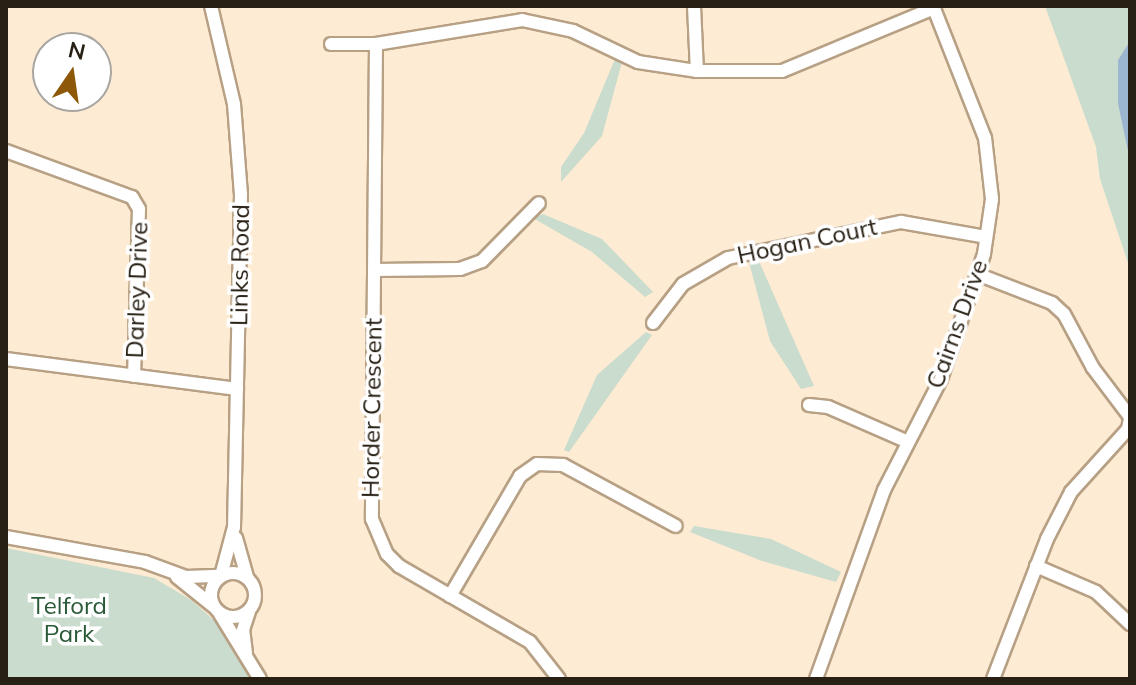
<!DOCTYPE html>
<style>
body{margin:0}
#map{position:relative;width:1136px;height:685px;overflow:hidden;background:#feebd3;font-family:Mulish,sans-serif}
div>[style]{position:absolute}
.green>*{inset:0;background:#c9dccd}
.water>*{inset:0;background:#9cb6cf}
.roads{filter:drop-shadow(2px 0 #b7a084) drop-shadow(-2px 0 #b7a084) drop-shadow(0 2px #b7a084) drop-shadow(0 -2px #b7a084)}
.minor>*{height:12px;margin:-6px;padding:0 6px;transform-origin:6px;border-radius:6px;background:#fff}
.minor>.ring{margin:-6px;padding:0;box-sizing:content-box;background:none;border:12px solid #fff;border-radius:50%}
span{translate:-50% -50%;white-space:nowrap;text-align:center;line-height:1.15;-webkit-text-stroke:7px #fff;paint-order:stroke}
.street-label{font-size:24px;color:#282015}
.park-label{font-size:24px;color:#2a5938}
.frame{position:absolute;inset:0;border:8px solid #282015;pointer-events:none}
.north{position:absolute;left:32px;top:32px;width:80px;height:80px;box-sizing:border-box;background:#fff;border:2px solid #a9a6a1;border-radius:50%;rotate:13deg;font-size:22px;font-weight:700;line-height:32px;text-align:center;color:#282015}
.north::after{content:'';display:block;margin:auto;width:28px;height:36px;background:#8d5808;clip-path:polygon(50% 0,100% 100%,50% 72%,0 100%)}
</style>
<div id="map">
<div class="green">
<i style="clip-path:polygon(1045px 6px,1130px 6px,1130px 41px,1118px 60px,1118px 104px,1130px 161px,1130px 269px,1100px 179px,1096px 147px)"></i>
<i style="clip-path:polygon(615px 59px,622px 62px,602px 136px,561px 182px,561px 167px,584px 133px)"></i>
<i style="clip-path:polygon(543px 214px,602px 239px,653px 292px,645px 297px,592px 252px,533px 218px)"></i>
<i style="clip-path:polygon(755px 252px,814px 386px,801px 389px,770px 341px,747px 255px)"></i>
<i style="clip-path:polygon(646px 332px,652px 335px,569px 452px,564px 450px,597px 375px)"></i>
<i style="clip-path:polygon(694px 526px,771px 539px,841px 572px,836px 582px,762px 561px,690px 532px)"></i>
<i style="clip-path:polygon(6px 548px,154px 578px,191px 600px,224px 629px,250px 679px,6px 679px)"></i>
</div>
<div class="water">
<i style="clip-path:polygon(1130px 41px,1130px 161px,1118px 104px,1118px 60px)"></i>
</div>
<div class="roads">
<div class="minor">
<i style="left:211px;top:6px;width:101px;rotate:76.8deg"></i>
<i style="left:234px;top:104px;width:90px;rotate:85.6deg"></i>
<i style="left:241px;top:194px;width:333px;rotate:91.2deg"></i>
<i style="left:234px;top:527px;width:51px;rotate:104.9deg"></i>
<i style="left:694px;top:6px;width:65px;rotate:87.4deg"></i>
<i style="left:331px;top:44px;width:45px"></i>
<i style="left:376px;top:44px;width:148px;rotate:-9.3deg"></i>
<i style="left:522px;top:20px;width:52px;rotate:12.2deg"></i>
<i style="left:573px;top:31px;width:72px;rotate:25.5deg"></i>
<i style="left:638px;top:62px;width:60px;rotate:8.7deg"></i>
<i style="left:697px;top:71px;width:85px"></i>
<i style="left:782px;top:71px;width:165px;rotate:-22.5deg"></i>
<i style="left:376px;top:44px;width:475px;rotate:90.5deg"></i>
<i style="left:372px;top:519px;width:38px;rotate:67deg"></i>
<i style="left:387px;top:554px;width:17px;rotate:45deg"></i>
<i style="left:399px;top:566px;width:151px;rotate:30.1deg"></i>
<i style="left:530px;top:642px;width:47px;rotate:51.9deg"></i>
<i style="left:6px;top:151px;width:134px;rotate:20.1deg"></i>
<i style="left:132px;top:197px;width:14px;rotate:60deg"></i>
<i style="left:139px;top:209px;width:167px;rotate:91.7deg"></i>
<i style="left:374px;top:270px;width:86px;rotate:-0.7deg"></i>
<i style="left:460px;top:269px;width:23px;rotate:-20deg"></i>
<i style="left:482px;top:261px;width:81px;rotate:-45.5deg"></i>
<i style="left:977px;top:274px;width:80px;rotate:21.1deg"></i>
<i style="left:1052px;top:303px;width:16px;rotate:43deg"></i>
<i style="left:1064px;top:314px;width:61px;rotate:61.8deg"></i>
<i style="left:1093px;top:368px;width:61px;rotate:52.9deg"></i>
<i style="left:653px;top:323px;width:49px;rotate:-52.4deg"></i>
<i style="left:683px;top:284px;width:52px;rotate:-30deg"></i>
<i style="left:728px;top:258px;width:177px;rotate:-11.8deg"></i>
<i style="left:901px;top:222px;width:86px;rotate:10deg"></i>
<i style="left:6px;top:359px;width:233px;rotate:7.4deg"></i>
<i style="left:809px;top:405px;width:19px;rotate:6deg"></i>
<i style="left:828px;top:407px;width:85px;rotate:23.6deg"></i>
<i style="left:6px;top:537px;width:141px;rotate:10.2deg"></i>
<i style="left:145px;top:562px;width:44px;rotate:20.1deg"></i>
<i style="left:186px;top:577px;width:34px;rotate:-2deg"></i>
<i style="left:236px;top:538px;width:41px;rotate:74.2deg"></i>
<i style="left:1036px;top:566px;width:65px;rotate:23.4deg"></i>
<i style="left:1096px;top:592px;width:47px;rotate:43.3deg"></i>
<i class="ring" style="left:211px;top:573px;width:32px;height:32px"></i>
<i style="left:177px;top:577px;width:46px;rotate:38.9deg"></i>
<i style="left:450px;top:596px;width:139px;rotate:-59.7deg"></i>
<i style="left:520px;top:476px;width:21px;rotate:-35deg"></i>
<i style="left:537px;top:464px;width:26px;rotate:2deg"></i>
<i style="left:563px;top:465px;width:128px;rotate:28.4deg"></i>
<i style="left:220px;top:614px;width:76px;rotate:58.4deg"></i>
<i style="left:246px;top:653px;width:23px;rotate:-97deg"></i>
<i style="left:243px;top:630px;width:20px;rotate:-72deg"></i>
<i style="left:816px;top:679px;width:201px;rotate:-70.2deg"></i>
<i style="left:884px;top:490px;width:125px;rotate:-62.8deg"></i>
<i style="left:941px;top:379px;width:132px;rotate:-71deg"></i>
<i style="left:984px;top:254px;width:56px;rotate:-81.7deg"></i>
<i style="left:992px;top:199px;width:61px;rotate:-96.5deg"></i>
<i style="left:985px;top:138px;width:142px;rotate:-111.5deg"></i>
<i style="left:993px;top:679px;width:150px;rotate:-68.9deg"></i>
<i style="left:1047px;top:539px;width:53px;rotate:-62.9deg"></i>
<i style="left:1071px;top:492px;width:85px;rotate:-47.9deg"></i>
<i style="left:1128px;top:429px;width:10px;rotate:-79deg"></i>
</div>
</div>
<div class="street-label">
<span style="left:807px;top:241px;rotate:-12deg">Hogan Court</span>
<span style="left:240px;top:265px;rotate:-89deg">Links Road</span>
<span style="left:137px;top:290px;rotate:-88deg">Darley Drive</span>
<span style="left:957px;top:324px;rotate:-70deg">Cairns Drive</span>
<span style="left:372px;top:408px;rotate:-89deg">Horder Crescent</span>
</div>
<div class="park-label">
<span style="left:69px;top:620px">Telford<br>Park</span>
</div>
<div class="frame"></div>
<div class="north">N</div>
</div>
